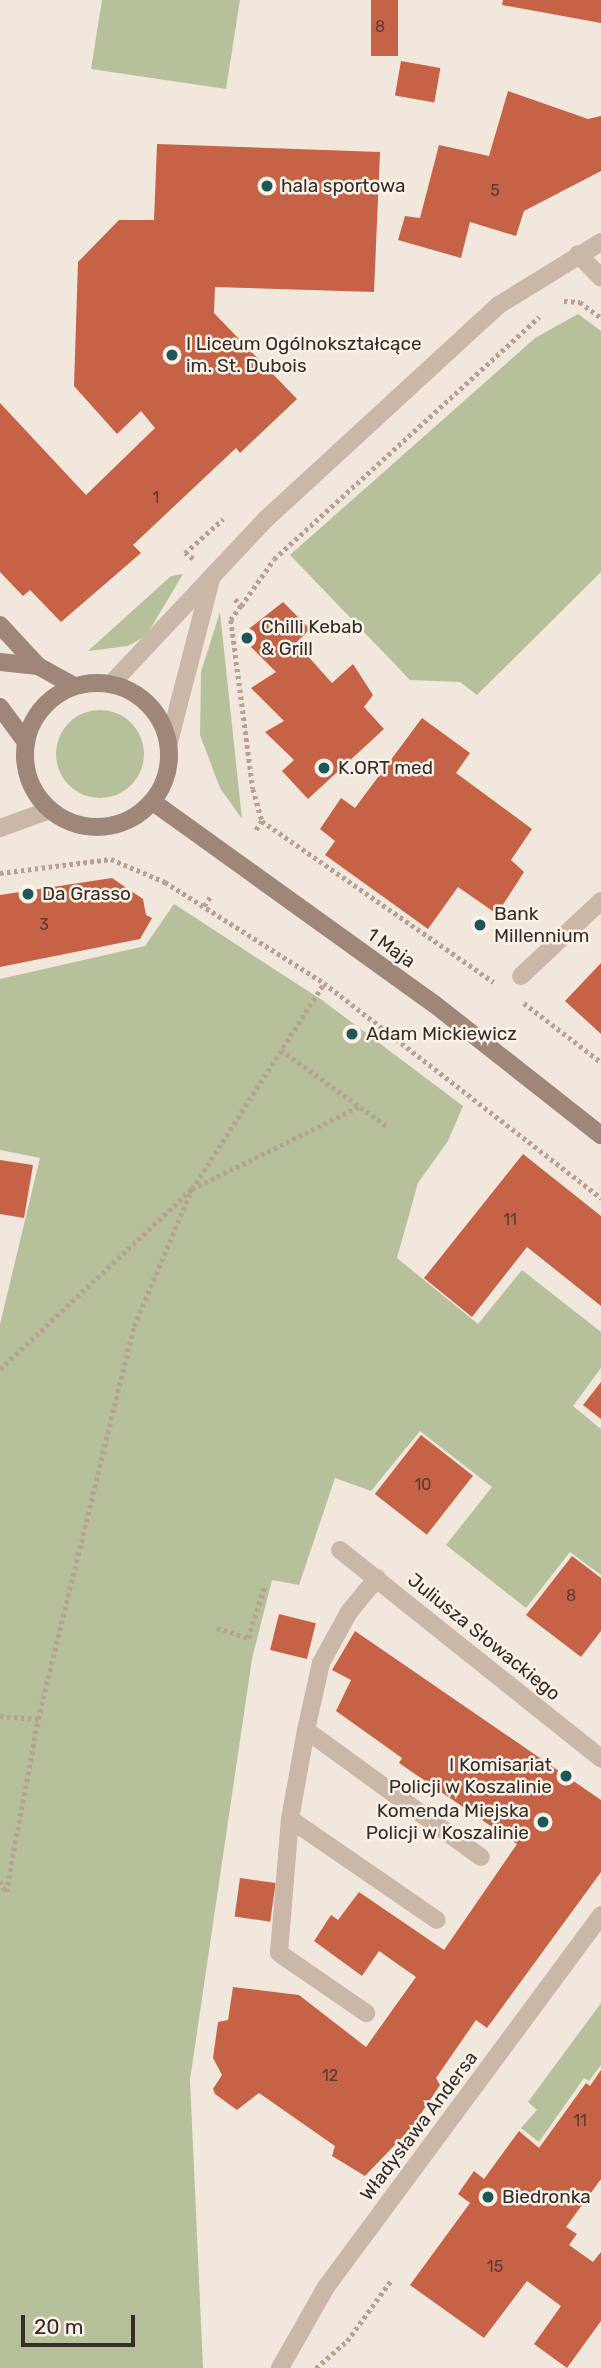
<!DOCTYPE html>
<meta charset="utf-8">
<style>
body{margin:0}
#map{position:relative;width:601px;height:2368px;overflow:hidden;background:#f2e7dc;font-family:Rubik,sans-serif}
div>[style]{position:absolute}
.green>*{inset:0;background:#b6c19c}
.round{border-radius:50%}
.building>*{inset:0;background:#c66346;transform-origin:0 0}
.path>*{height:4.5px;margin-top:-2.25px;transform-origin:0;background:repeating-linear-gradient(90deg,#b6a192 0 3.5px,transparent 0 7px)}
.lane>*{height:18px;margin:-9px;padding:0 9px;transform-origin:9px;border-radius:9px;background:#cab7a8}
.street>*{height:18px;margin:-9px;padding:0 9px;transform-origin:9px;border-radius:9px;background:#cab7a8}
.secondary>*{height:18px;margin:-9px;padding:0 9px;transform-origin:9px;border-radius:9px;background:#9e8679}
.secondary>.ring{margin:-9px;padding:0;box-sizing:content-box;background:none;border:18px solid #9e8679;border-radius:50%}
.dots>*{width:19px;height:19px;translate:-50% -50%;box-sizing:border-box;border:4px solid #faf2e9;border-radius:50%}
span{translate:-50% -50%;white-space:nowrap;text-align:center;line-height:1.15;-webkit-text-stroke:5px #faf2e9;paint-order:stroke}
.number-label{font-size:16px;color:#5b3a30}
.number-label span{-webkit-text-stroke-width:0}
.poi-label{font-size:19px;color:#372d28}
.left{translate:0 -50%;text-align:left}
.right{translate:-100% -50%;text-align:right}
.street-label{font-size:19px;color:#372d28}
.scale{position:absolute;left:21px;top:2315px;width:114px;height:32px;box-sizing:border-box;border:4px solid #372d28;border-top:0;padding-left:9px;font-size:21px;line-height:24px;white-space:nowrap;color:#372d28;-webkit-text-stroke:5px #faf2e9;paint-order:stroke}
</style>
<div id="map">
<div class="green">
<i style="clip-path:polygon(102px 0,240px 0,226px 89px,91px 69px)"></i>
<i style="clip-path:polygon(578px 314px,601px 331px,601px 572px,477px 695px,460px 682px,410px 680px,290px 555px,535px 338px)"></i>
<i style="clip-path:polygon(183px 574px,146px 636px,128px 646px,88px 651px,171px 576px)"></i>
<i style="clip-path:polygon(220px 612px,242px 819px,220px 788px,200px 735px,201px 672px)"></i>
<i class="round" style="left:56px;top:710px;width:88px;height:88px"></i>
<i style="clip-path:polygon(174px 904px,322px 1000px,463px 1106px,448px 1141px,418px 1183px,397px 1258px,478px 1324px,522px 1270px,601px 1332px,601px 1368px,573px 1406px,601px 1429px,601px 1575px,570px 1552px,526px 1608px,446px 1545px,492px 1487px,420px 1431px,371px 1491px,335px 1478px,299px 1585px,272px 1580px,252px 1659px,190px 2080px,203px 2368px,0 2368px,0 1324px,40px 1158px,0 1150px,0 979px,145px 946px)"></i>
<i style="clip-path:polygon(601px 2003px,601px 2065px,589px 2081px,584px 2078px,539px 2142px,521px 2128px,537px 2110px,528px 2102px)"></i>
</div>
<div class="building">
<i style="left:371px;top:0;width:27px;height:56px"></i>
<i style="clip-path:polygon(503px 0,601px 0,601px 23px,502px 5px)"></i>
<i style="left:401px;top:61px;width:40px;height:35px;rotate:10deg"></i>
<i style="clip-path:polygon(508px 91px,588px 119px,601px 116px,601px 171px,524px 211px,516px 236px,470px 222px,461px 258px,398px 240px,405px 216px,420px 218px,439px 145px,489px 156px)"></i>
<i style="clip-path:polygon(157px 144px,380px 152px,374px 292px,215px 287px,214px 313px,297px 399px,240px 453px,236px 448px,133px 545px,141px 553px,61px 622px,30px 590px,23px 596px,0 572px,0 403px,86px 495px,155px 428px,141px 411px,117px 434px,74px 386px,78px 262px,119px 220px,154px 220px)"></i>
<i style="clip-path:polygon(283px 602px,310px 629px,296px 643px,332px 683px,353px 664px,373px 695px,364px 707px,384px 729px,308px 799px,282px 771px,294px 760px,265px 732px,284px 721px,251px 688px,276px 672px,240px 636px)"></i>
<i style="clip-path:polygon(422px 718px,470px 753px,456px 773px,532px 829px,511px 860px,524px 872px,497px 914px,458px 887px,428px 929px,325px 855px,335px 841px,320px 829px,341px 798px,355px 808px)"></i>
<i style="clip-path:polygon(112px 878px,143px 899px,146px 915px,152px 918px,140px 939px,0 967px,0 895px)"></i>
<i style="clip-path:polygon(601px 963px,601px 1034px,565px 1001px)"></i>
<i style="clip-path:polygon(523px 1154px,601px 1216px,601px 1306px,527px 1247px,472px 1317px,424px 1278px)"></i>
<i style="clip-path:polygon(0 1160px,33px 1165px,24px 1218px,0 1214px)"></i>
<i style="clip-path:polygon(601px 1382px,601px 1419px,583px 1405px)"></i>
<i style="left:421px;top:1435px;width:66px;height:75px;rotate:38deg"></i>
<i style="clip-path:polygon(572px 1556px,601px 1578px,601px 1631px,581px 1657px,526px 1615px)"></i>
<i style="left:279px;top:1614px;width:38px;height:37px;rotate:14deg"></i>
<i style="clip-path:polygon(355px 1631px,601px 1800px,601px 1872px,487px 2028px,476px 2020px,436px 2078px,440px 2085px,412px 2127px,365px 2176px,332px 2156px,335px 2146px,259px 2093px,237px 2110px,215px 2094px,213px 2089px,222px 2075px,213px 2058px,218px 2022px,228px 2020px,233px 1987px,299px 1995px,366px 2047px,416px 1977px,379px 1951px,362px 1976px,314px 1941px,331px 1915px,338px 1920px,359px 1892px,444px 1950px,517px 1844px,399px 1763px,402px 1758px,336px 1711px,351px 1680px,332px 1670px)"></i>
<i style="left:240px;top:1878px;width:36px;height:39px;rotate:8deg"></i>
<i style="clip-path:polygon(601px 2070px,601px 2179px,566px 2227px,577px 2234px,569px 2245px,593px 2262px,601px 2252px,601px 2321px,567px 2368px,534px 2344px,561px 2306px,527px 2281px,484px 2338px,410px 2285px,470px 2203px,458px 2194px,474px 2171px,484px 2179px,519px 2131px,539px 2148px,586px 2083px,590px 2086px)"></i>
</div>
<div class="path">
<i style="left:564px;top:301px;width:16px;rotate:4deg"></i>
<i style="left:580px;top:302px;width:26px;rotate:37deg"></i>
<i style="left:193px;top:559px;width:10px;rotate:-143deg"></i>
<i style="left:185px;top:553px;width:51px;rotate:-41.8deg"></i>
<i style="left:235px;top:599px;width:9px;rotate:49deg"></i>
<i style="left:241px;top:606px;width:57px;rotate:-54.9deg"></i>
<i style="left:274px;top:559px;width:359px;rotate:-42.4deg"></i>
<i style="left:241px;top:606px;width:17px;rotate:126deg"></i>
<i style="left:231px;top:620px;width:170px;rotate:82.6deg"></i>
<i style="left:253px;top:789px;width:33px;rotate:74deg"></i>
<i style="left:262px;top:821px;width:13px;rotate:122deg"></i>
<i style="left:262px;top:821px;width:282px;rotate:34.8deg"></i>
<i style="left:0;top:873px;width:112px;rotate:-7.2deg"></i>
<i style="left:111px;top:859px;width:59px;rotate:23.1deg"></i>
<i style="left:165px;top:882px;width:188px;rotate:32.4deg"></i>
<i style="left:324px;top:983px;width:351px;rotate:37.8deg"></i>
<i style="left:204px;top:906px;width:11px;rotate:-56deg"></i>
<i style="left:524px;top:1003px;width:97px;rotate:37.5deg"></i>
<i style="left:281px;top:1050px;width:132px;rotate:35.7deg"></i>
<i style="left:0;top:1369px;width:263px;rotate:-43.2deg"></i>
<i style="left:192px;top:1189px;width:187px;rotate:-26.3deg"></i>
<i style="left:217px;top:1628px;width:33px;rotate:18deg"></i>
<i style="left:248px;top:1638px;width:56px;rotate:-72.2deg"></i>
<i style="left:0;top:1716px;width:38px;rotate:5deg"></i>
<i style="left:0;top:1881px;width:13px;rotate:61deg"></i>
<i style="left:6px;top:1892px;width:176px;rotate:-79.5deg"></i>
<i style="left:38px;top:1719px;width:405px;rotate:-76.3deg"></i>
<i style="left:134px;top:1326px;width:149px;rotate:-67.1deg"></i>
<i style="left:192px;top:1189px;width:245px;rotate:-57.3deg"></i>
<i style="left:316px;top:2368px;width:41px;rotate:-41.1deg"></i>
<i style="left:347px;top:2341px;width:77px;rotate:-54deg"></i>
</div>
<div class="lane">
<i style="left:377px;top:1578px;width:44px;rotate:129.5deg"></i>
<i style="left:349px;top:1612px;width:58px;rotate:118.8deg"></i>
<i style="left:321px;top:1663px;width:69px;rotate:102.6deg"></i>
<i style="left:306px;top:1730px;width:216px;rotate:36deg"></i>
<i style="left:306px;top:1730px;width:90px;rotate:100.2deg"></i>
<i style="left:290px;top:1819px;width:134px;rotate:94.7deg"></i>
<i style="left:279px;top:1953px;width:106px;rotate:34.6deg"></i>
<i style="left:290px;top:1819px;width:178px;rotate:34.5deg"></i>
</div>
<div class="street">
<i style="left:578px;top:254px;width:33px;rotate:46deg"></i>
<i style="left:111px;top:684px;width:226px;rotate:-46.8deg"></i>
<i style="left:266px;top:519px;width:316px;rotate:-42.6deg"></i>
<i style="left:499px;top:305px;width:120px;rotate:-31.7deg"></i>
<i style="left:169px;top:742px;width:167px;rotate:-75.5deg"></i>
<i style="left:0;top:828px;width:53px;rotate:-19.8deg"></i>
<i style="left:521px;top:976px;width:110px;rotate:-43.2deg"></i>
<i style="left:340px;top:1550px;width:334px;rotate:38.6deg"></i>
<i style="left:280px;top:2368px;width:93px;rotate:-60.4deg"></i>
<i style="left:326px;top:2287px;width:463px;rotate:-53.5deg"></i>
</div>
<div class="secondary">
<i style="left:0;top:625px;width:56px;rotate:47.2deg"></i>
<i style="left:0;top:662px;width:38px;rotate:6deg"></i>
<i style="left:38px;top:666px;width:41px;rotate:29.1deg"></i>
<i class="ring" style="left:25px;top:683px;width:126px;height:126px"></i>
<i style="left:0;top:707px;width:44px;rotate:53.4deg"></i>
<i style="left:153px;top:802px;width:345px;rotate:35.7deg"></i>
<i style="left:433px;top:1003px;width:214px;rotate:38.2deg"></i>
</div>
<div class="dots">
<i style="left:267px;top:186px;background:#1e5659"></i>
<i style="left:172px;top:355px;background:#1e5659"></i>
<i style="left:247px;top:638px;background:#1e5659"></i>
<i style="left:324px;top:768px;background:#1e5659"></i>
<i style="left:28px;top:894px;background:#1e5659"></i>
<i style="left:480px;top:925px;background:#1e5659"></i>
<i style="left:352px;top:1034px;background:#1e5659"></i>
<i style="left:566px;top:1776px;background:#1e5659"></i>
<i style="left:543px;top:1822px;background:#1e5659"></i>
<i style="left:488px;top:2197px;background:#1e5659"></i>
</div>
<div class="number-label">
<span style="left:380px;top:27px">8</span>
<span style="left:495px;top:191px">5</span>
<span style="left:156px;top:498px">1</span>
<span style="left:44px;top:925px">3</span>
<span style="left:510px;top:1220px">11</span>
<span style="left:423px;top:1485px">10</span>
<span style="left:571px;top:1596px">8</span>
<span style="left:330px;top:2076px">12</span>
<span style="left:580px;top:2121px">11</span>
<span style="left:495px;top:2267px">15</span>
</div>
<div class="poi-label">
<span class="left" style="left:281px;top:186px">hala sportowa</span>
<span class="left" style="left:186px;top:355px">I Liceum Ogólnokształcące<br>im. St. Dubois</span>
<span class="left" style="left:261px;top:638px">Chilli Kebab<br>&amp; Grill</span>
<span class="left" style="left:338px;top:768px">K.ORT med</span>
<span class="left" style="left:42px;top:894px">Da Grasso</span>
<span class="left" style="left:494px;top:925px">Bank<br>Millennium</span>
<span class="left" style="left:366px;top:1034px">Adam Mickiewicz</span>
<span class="right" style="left:552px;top:1776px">I Komisariat<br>Policji w Koszalinie</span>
<span class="right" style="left:529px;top:1822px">Komenda Miejska<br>Policji w Koszalinie</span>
<span class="left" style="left:502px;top:2197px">Biedronka</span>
</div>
<div class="street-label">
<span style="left:391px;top:948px;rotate:35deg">1 Maja</span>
<span style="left:484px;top:1637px;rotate:39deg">Juliusza Słowackiego</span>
<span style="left:419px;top:2126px;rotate:-53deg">Władysława Andersa</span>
</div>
<div class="scale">20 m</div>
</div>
